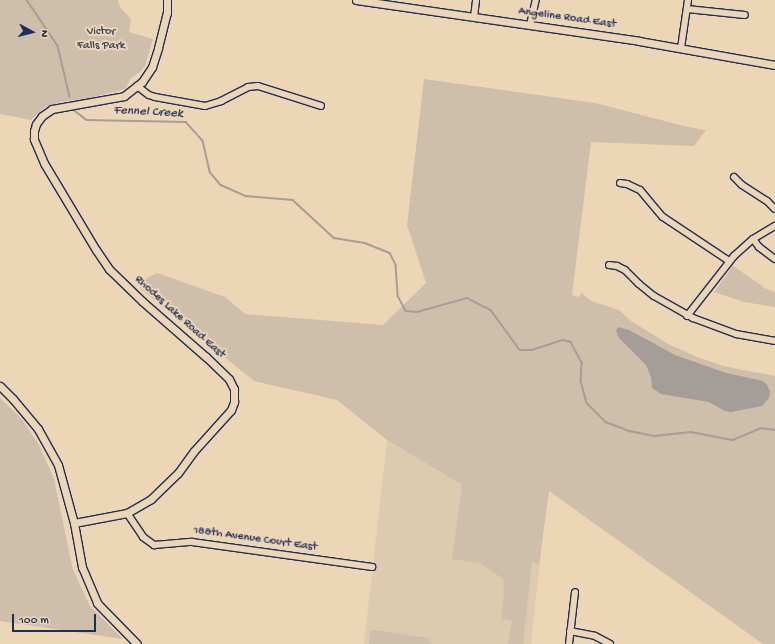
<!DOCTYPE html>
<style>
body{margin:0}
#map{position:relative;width:775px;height:644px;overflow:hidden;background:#edd6b6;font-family:"Gochi Hand",sans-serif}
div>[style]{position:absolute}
.built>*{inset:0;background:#ddcaaf}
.green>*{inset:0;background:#cfbea9}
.water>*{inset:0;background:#a59d98}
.stream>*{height:1.5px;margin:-0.75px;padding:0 0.75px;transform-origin:0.75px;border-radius:0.75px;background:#a59d98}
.roads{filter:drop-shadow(1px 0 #1b2f5e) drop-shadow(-1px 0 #1b2f5e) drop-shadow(0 1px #1b2f5e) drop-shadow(0 -1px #1b2f5e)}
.minor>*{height:6px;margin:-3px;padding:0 3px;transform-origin:3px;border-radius:3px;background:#edd6b6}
.tertiary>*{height:7px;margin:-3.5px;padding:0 3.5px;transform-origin:3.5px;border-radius:3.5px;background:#edd6b6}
span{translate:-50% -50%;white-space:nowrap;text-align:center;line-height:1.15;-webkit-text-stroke:4px #edd6b6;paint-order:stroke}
.street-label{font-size:12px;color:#1b2f5e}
.park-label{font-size:12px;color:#364469}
.water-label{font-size:13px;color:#37456a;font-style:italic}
.north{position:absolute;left:12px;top:12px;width:40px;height:40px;-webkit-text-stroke:3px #edd6b6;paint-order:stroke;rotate:97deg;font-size:11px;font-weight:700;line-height:16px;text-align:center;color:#1b2f5e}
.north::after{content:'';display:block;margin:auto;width:14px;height:18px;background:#1b2f5e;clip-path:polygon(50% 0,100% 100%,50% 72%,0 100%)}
.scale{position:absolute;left:12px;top:614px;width:84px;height:18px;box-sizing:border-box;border:2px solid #1b2f5e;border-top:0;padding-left:5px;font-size:12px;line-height:14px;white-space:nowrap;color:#1b2f5e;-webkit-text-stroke:3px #edd6b6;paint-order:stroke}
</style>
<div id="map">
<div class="built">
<i style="clip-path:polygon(387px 440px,543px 534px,531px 644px,364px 644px)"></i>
</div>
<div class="green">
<i style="clip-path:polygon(0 0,118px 0,120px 7px,131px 19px,129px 32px,153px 39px,145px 66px,140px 72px,131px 78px,125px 89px,89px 98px,60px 102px,44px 108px,31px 120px,0 114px)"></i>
<i style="clip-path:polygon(424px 79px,595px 103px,688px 127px,706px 130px,694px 146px,591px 142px,572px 295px,579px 297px,582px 293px,591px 301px,619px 310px,631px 321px,670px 345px,697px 357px,723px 366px,775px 376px,775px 644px,763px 644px,549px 491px,539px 565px,532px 562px,523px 644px,508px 644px,512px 620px,501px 619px,504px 593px,503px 579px,480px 563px,452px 559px,462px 485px,387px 440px,337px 400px,254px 381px,142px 290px,137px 283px,157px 273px,225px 297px,245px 314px,383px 325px,426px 283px,407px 225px)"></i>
<i style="clip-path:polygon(733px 266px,765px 288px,775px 292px,775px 307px,744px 302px,714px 292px)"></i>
<i style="clip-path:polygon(0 398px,22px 419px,40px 447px,54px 479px,73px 570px,90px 606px,123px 639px,0 621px)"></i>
<i style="clip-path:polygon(373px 630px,428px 638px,432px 644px,369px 644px,370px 632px)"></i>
</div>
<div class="water">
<i style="clip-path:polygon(618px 327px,629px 330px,675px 355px,726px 373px,763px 381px,767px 385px,770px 391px,769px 398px,762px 406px,731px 412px,725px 411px,709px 402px,661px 394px,652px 388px,651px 377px,646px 365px,619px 338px,616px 331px)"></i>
</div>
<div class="stream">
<i style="left:27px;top:0;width:55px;rotate:56deg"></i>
<i style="left:58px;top:46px;width:52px;rotate:76.8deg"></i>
<i style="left:74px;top:110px;width:16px;rotate:38deg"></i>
<i style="left:87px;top:120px;width:99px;rotate:1.2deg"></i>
<i style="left:186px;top:122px;width:25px;rotate:48deg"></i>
<i style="left:203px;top:141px;width:32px;rotate:77deg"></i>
<i style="left:210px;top:172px;width:17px;rotate:50deg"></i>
<i style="left:221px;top:185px;width:27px;rotate:24deg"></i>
<i style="left:246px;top:196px;width:47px;rotate:4.9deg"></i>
<i style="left:293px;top:200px;width:56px;rotate:42.8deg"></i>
<i style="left:334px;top:238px;width:31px;rotate:9deg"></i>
<i style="left:365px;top:243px;width:27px;rotate:22deg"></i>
<i style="left:390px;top:253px;width:13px;rotate:63deg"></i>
<i style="left:396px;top:265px;width:31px;rotate:86deg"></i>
<i style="left:398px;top:296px;width:17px;rotate:62deg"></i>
<i style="left:406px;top:311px;width:11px;rotate:5deg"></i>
<i style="left:417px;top:312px;width:52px;rotate:-15.6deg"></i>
<i style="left:467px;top:298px;width:27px;rotate:27deg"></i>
<i style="left:491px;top:310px;width:49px;rotate:54.1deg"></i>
<i style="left:520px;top:350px;width:12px"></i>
<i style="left:532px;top:350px;width:33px;rotate:-18deg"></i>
<i style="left:563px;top:340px;width:8px;rotate:14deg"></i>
<i style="left:571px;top:342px;width:24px;rotate:62deg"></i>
<i style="left:582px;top:363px;width:18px;rotate:93deg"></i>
<i style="left:581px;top:381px;width:23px;rotate:75deg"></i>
<i style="left:587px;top:403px;width:27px;rotate:45deg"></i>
<i style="left:606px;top:422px;width:26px;rotate:21deg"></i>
<i style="left:630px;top:431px;width:25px;rotate:12deg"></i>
<i style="left:654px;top:436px;width:37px;rotate:-6deg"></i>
<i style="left:691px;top:432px;width:43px;rotate:10.8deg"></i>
<i style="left:733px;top:440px;width:30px;rotate:-23deg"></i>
<i style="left:761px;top:428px;width:14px;rotate:8deg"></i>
</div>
<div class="roads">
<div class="minor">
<i style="left:687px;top:9px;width:58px;rotate:5.9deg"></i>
<i style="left:474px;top:17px;width:17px;rotate:-83deg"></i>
<i style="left:530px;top:25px;width:26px;rotate:-77deg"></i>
<i style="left:681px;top:48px;width:49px;rotate:-81.7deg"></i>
<i style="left:137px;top:86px;width:15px;rotate:37deg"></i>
<i style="left:149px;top:95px;width:6px;rotate:18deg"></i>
<i style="left:155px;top:97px;width:51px;rotate:10.2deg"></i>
<i style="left:205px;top:106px;width:17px;rotate:-17deg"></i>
<i style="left:221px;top:101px;width:30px;rotate:-27deg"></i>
<i style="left:248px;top:87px;width:10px;rotate:-6deg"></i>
<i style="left:258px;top:86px;width:66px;rotate:17.6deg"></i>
<i style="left:734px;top:177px;width:11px;rotate:45deg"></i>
<i style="left:742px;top:185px;width:30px;rotate:33deg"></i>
<i style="left:767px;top:201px;width:11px;rotate:45deg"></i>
<i style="left:620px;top:183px;width:7px;rotate:8deg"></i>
<i style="left:627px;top:184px;width:14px;rotate:25deg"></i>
<i style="left:640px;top:190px;width:35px;rotate:50deg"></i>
<i style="left:663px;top:217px;width:79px;rotate:33.7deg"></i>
<i style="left:753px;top:239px;width:10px;rotate:53deg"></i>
<i style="left:759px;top:247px;width:20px;rotate:37deg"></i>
<i style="left:609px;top:265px;width:8px;rotate:7deg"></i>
<i style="left:617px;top:266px;width:9px;rotate:27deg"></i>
<i style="left:625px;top:270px;width:20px;rotate:45deg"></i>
<i style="left:639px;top:284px;width:19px;rotate:39deg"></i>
<i style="left:654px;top:296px;width:45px;rotate:29.4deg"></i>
<i style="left:693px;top:318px;width:46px;rotate:20.4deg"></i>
<i style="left:736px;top:334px;width:40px;rotate:10deg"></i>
<i style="left:687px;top:316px;width:76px;rotate:-51.9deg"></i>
<i style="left:734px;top:256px;width:25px;rotate:-42deg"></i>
<i style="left:753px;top:239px;width:26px;rotate:-31deg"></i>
<i style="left:127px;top:513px;width:29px;rotate:56deg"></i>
<i style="left:143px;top:537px;width:14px;rotate:36deg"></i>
<i style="left:154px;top:545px;width:38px;rotate:-5deg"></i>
<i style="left:192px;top:542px;width:182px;rotate:7.9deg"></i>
<i style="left:570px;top:631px;width:25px;rotate:11deg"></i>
<i style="left:595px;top:636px;width:17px;rotate:28deg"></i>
<i style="left:569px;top:644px;width:52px;rotate:-83.4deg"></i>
</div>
<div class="tertiary">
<i style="left:356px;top:0;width:286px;rotate:8.2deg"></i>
<i style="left:639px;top:41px;width:138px;rotate:10deg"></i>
<i style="left:0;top:386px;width:18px;rotate:45deg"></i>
<i style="left:13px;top:399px;width:39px;rotate:50deg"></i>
<i style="left:38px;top:429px;width:41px;rotate:60.9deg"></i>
<i style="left:58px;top:465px;width:60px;rotate:74.6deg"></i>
<i style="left:74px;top:523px;width:45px;rotate:79.7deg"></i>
<i style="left:82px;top:567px;width:39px;rotate:67deg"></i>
<i style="left:97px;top:603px;width:57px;rotate:45.7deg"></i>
<i style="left:74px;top:523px;width:54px;rotate:-10.7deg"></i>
<i style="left:127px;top:513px;width:28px;rotate:-30deg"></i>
<i style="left:151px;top:499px;width:37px;rotate:-44deg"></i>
<i style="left:178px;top:473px;width:27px;rotate:-54deg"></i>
<i style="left:194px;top:451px;width:55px;rotate:-47.9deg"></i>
<i style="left:231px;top:410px;width:9px;rotate:-69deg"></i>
<i style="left:234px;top:402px;width:13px;rotate:-90deg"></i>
<i style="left:234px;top:389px;width:11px;rotate:-117deg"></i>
<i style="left:229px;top:379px;width:32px;rotate:-136deg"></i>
<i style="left:206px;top:357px;width:85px;rotate:-138.8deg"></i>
<i style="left:142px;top:301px;width:46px;rotate:-135.9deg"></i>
<i style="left:109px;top:269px;width:23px;rotate:-124deg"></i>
<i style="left:96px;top:250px;width:101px;rotate:-120.9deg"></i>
<i style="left:44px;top:163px;width:26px;rotate:-113deg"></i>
<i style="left:34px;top:139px;width:8px;rotate:-90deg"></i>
<i style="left:34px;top:131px;width:7px;rotate:-74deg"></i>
<i style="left:36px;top:124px;width:10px;rotate:-53deg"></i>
<i style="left:42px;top:116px;width:12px;rotate:-35deg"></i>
<i style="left:52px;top:109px;width:73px;rotate:-10.2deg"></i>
<i style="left:124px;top:96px;width:23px;rotate:-38deg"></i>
<i style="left:142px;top:82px;width:18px;rotate:-56deg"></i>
<i style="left:152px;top:67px;width:20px;rotate:-72deg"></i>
<i style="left:158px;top:48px;width:36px;rotate:-76deg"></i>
<i style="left:167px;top:13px;width:13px;rotate:-90deg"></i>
</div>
</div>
<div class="street-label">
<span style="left:567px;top:19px;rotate:8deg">Angeline Road East</span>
<span style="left:179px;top:318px;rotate:42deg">Rhodes Lake Road East</span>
<span style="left:255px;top:540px;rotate:8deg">188th Avenue Court East</span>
</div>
<div class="park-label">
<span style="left:101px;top:40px">Victor<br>Falls Park</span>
</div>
<div class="water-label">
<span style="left:148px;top:113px;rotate:3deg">Fennel Creek</span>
</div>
<div class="north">N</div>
<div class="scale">100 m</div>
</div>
